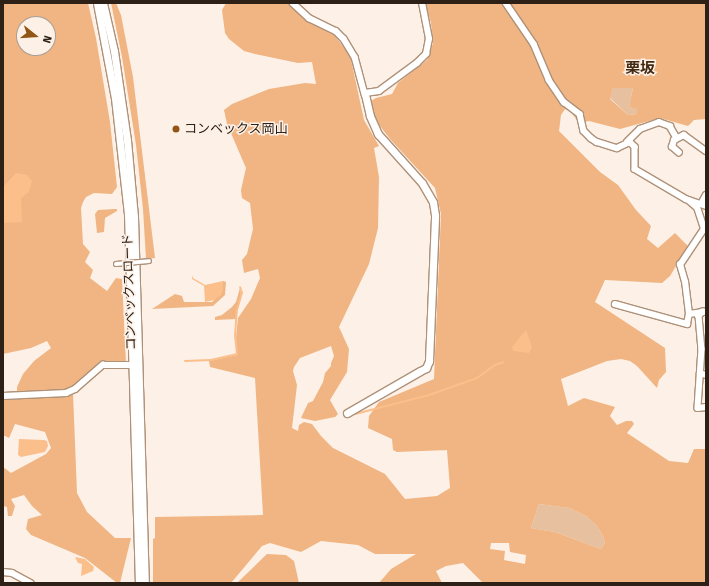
<!DOCTYPE html>
<meta charset="utf-8">
<style>
body{margin:0}
#map{position:relative;width:709px;height:586px;overflow:hidden;background:#fdf0e6;font-family:"Fira Sans","Noto Sans JP",sans-serif}
div>[style]{position:absolute}
.green>*{inset:0;background:#e7c09f}
.forest>*{inset:0;background:#f0b582}
.water>*{inset:0;background:#fbbf8c}
.stream>*{height:2px;margin:-1px;padding:0 1px;transform-origin:1px;border-radius:1px;background:#fbbf8c}
.roads{filter:drop-shadow(1px 0 #ae9179) drop-shadow(-1px 0 #ae9179) drop-shadow(0 1px #ae9179) drop-shadow(0 -1px #ae9179)}
.minor>*{height:5.5px;margin:-2.75px;padding:0 2.75px;transform-origin:2.75px;border-radius:2.75px;background:#fff}
.tertiary>*{height:7px;margin:-3.5px;padding:0 3.5px;transform-origin:3.5px;border-radius:3.5px;background:#fff}
.bridges{filter:drop-shadow(1px 0 #ae9179) drop-shadow(-1px 0 #ae9179) drop-shadow(0 1px #ae9179) drop-shadow(0 -1px #ae9179)}
.pedestrian-bridge>*{height:4px;margin:-2px;padding:0 2px;transform-origin:2px;border-radius:2px;background:#fff}
.dots>*{width:11px;height:11px;translate:-50% -50%;box-sizing:border-box;border:2px solid #fdf0e6;border-radius:50%}
span{translate:-50% -50%;white-space:nowrap;text-align:center;line-height:1.15;-webkit-text-stroke:3px #fdf0e6;paint-order:stroke}
.poi-label{font-size:13px;color:#2c2017}
.left{translate:0 -50%;text-align:left}
.street-label{font-size:13px;color:#2c2017}
.quarter-label{font-size:15px;color:#422b15;font-weight:700}
.frame{position:absolute;inset:0;border:4px solid #2c2017;pointer-events:none}
.north{position:absolute;left:16px;top:16px;width:40px;height:40px;box-sizing:border-box;background:#fdf0e6;border:1px solid #a99d93;border-radius:50%;rotate:107deg;font-size:11px;font-weight:700;line-height:16px;text-align:center;color:#2c2017}
.north::after{content:'';display:block;margin:auto;width:14px;height:18px;background:#915515;clip-path:polygon(50% 0,100% 100%,50% 72%,0 100%)}
</style>
<div id="map">
<div class="green">
<i style="clip-path:polygon(613px 88px,633px 88px,629px 107px,638px 109px,637px 114px,628px 115px,610px 98px)"></i>
<i style="clip-path:polygon(539px 504px,569px 508px,586px 516px,596px 525px,603px 536px,605px 543px,601px 549px,555px 532px,531px 528px)"></i>
</div>
<div class="forest">
<i style="clip-path:polygon(evenodd,3px 3px,88px 3px,96px 38px,110px 122px,117px 187px,112px 194px,94px 193px,86px 197px,83px 202px,81px 208px,83px 244px,90px 252px,85px 262px,93px 270px,90px 278px,107px 291px,116px 278px,122px 279px,126px 363px,101px 364px,73px 393px,77px 493px,87px 512px,115px 538px,131px 538px,120px 583px,117px 583px,85px 558px,31px 535px,26px 529px,28px 519px,42px 515px,32px 506px,24px 495px,11px 499px,15px 506px,12px 516px,8px 516px,7px 507px,3px 506px,3px 467px,11px 473px,46px 454px,51px 448px,45px 432px,15px 424px,9px 438px,3px 435px,3px 400px,17px 400px,17px 387px,23px 374px,34px 361px,51px 348px,47px 341px,31px 348px,3px 354px,3px 3px,24px 24px,48px 24px,48px 48px,24px 48px,24px 24px)"></i>
<i style="clip-path:polygon(111px 3px,116px 3px,121px 15px,133px 77px,155px 258px,146px 259px,143px 209px,136px 145px,122px 57px)"></i>
<i style="clip-path:polygon(evenodd,226px 3px,288px 3px,306px 21px,334px 35px,350px 55px,364px 120px,379px 146px,374px 148px,379px 177px,378px 228px,369px 264px,339px 327px,349px 349px,347px 372px,330px 400px,338px 414px,335px 417px,315px 421px,301px 418px,308px 403px,313px 401px,323px 382px,325px 373px,331px 366px,331px 363px,334px 356px,331px 346px,300px 358px,294px 367px,293px 371px,297px 385px,292px 428px,298px 431px,299px 425px,304px 422px,312px 424px,321px 436px,333px 448px,385px 474px,405px 499px,437px 496px,450px 488px,447px 450px,397px 452px,393px 450px,392px 439px,368px 428px,369px 416px,379px 402px,434px 379px,441px 214px,435px 188px,390px 139px,380px 126px,373px 113px,371px 101px,376px 98px,392px 94px,398px 83px,427px 60px,433px 43px,431px 23px,425px 3px,706px 3px,706px 119px,694px 120px,688px 126px,660px 118px,620px 129px,589px 121px,579px 123px,571px 112px,565px 109px,561px 115px,559px 131px,600px 172px,618px 185px,636px 210px,651px 226px,647px 239px,658px 248px,675px 233px,688px 246px,670px 276px,662px 283px,605px 280px,595px 302px,665px 348px,666px 372px,659px 380px,657px 388px,637px 366px,630px 361px,621px 359px,607px 361px,561px 379px,568px 406px,584px 398px,615px 407px,610px 416px,617px 425px,626px 421px,632px 421px,634px 424px,627px 433px,669px 461px,688px 463px,694px 449px,706px 449px,706px 583px,487px 583px,482px 582px,463px 563px,446px 566px,436px 571px,442px 583px,379px 583px,391px 569px,416px 554px,375px 554px,358px 545px,321px 541px,301px 552px,270px 543px,262px 546px,231px 583px,153px 583px,153px 539px,155px 538px,155px 517px,263px 515px,255px 378px,210px 367px,209px 361px,237px 355px,236px 337px,238px 318px,251px 299px,260px 278px,258px 269px,244px 273px,242px 260px,247px 254px,253px 229px,250px 203px,242px 198px,241px 190px,246px 168px,227px 124px,224px 110px,232px 104px,269px 89px,305px 83px,316px 84px,312px 62px,298px 63px,255px 54px,244px 51px,229px 39px,225px 33px,222px 10px,226px 3px,613px 88px,633px 88px,629px 107px,637px 109px,637px 114px,628px 115px,610px 99px,613px 88px,226px 3px,539px 504px,569px 508px,586px 516px,596px 525px,603px 536px,605px 543px,601px 549px,555px 532px,531px 528px,539px 504px,226px 3px,491px 543px,509px 543px,510px 552px,526px 555px,525px 564px,504px 560px,505px 551px,490px 549px,491px 543px)"></i>
<i style="clip-path:polygon(115px 209px,117px 209px,117px 211px,105px 218px,104px 232px,97px 233px,95px 214px,98px 210px)"></i>
<i style="clip-path:polygon(223px 281px,226px 282px,225px 295px,213px 306px,152px 309px,175px 294px,182px 296px,184px 302px,212px 302px,222px 292px)"></i>
<i style="clip-path:polygon(240px 288px,241px 293px,236px 319px,215px 320px,215px 317px,222px 315px,232px 307px,236px 302px)"></i>
<i style="clip-path:polygon(267px 554px,286px 555px,294px 561px,299px 583px,237px 583px)"></i>
</div>
<div class="water">
<i style="clip-path:polygon(16px 173px,27px 175px,32px 181px,29px 192px,21px 198px,22px 222px,3px 223px,3px 187px)"></i>
<i style="clip-path:polygon(192px 275px,193px 278px,205px 285px,223px 281px,223px 289px,221px 295px,214px 300px,205px 302px,204px 286px,192px 279px)"></i>
<i style="clip-path:polygon(526px 330px,532px 347px,529px 353px,513px 351px,512px 347px)"></i>
<i style="clip-path:polygon(19px 439px,44px 440px,47px 441px,48px 446px,45px 452px,21px 457px,18px 455px)"></i>
<i style="clip-path:polygon(75px 557px,85px 559px,94px 567px,93px 571px,81px 576px,82px 564px,78px 563px)"></i>
</div>
<div class="stream">
<i style="left:185px;top:361px;width:26px;rotate:-2deg"></i>
<i style="left:211px;top:360px;width:27px;rotate:-13deg"></i>
<i style="left:237px;top:354px;width:18px;rotate:-96deg"></i>
<i style="left:235px;top:336px;width:26px;rotate:-86deg"></i>
<i style="left:237px;top:310px;width:18px;rotate:-74deg"></i>
<i style="left:242px;top:293px;width:6px;rotate:-108deg"></i>
<i style="left:355px;top:414px;width:76px;rotate:-14.4deg"></i>
<i style="left:429px;top:395px;width:51px;rotate:-19.5deg"></i>
<i style="left:477px;top:378px;width:22px;rotate:-36deg"></i>
<i style="left:495px;top:365px;width:9px;rotate:-18deg"></i>
</div>
<div class="roads">
<div class="minor">
<i style="left:293px;top:3px;width:22px;rotate:43deg"></i>
<i style="left:309px;top:18px;width:30px;rotate:26deg"></i>
<i style="left:336px;top:31px;width:11px;rotate:45deg"></i>
<i style="left:344px;top:39px;width:21px;rotate:59deg"></i>
<i style="left:355px;top:57px;width:39px;rotate:75deg"></i>
<i style="left:506px;top:3px;width:50px;rotate:55.7deg"></i>
<i style="left:534px;top:44px;width:39px;rotate:67deg"></i>
<i style="left:549px;top:80px;width:27px;rotate:56deg"></i>
<i style="left:564px;top:102px;width:20px;rotate:37deg"></i>
<i style="left:580px;top:114px;width:17px;rotate:77deg"></i>
<i style="left:584px;top:131px;width:10px;rotate:45deg"></i>
<i style="left:591px;top:138px;width:7px;rotate:34deg"></i>
<i style="left:597px;top:142px;width:21px;rotate:17deg"></i>
<i style="left:617px;top:148px;width:14px;rotate:-25deg"></i>
<i style="left:630px;top:142px;width:7px;rotate:45deg"></i>
<i style="left:635px;top:147px;width:22px;rotate:90deg"></i>
<i style="left:635px;top:169px;width:59px;rotate:30.5deg"></i>
<i style="left:686px;top:199px;width:21px;rotate:19deg"></i>
<i style="left:365px;top:93px;width:14px;rotate:-8deg"></i>
<i style="left:379px;top:91px;width:47px;rotate:-36.4deg"></i>
<i style="left:417px;top:63px;width:13px;rotate:-45deg"></i>
<i style="left:426px;top:54px;width:15px;rotate:-79deg"></i>
<i style="left:429px;top:39px;width:37px;rotate:-101deg"></i>
<i style="left:627px;top:142px;width:18px;rotate:-45deg"></i>
<i style="left:640px;top:129px;width:20px;rotate:-20deg"></i>
<i style="left:659px;top:122px;width:12px;rotate:20deg"></i>
<i style="left:670px;top:126px;width:14px;rotate:60deg"></i>
<i style="left:679px;top:153px;width:9px;rotate:-139deg"></i>
<i style="left:672px;top:147px;width:7px;rotate:-74deg"></i>
<i style="left:674px;top:140px;width:11px;rotate:-27deg"></i>
<i style="left:684px;top:135px;width:27px;rotate:36deg"></i>
<i style="left:701px;top:204px;width:10px;rotate:-61deg"></i>
<i style="left:615px;top:304px;width:75px;rotate:15.5deg"></i>
<i style="left:687px;top:324px;width:10px;rotate:-79deg"></i>
<i style="left:689px;top:314px;width:32px;rotate:-97deg"></i>
<i style="left:685px;top:282px;width:18px;rotate:-106deg"></i>
<i style="left:680px;top:265px;width:43px;rotate:-56.3deg"></i>
<i style="left:704px;top:229px;width:22px;rotate:-108deg"></i>
<i style="left:697px;top:208px;width:11px;rotate:-139deg"></i>
<i style="left:706px;top:312px;width:3px;rotate:180deg"></i>
<i style="left:703px;top:312px;width:6px;rotate:135deg"></i>
<i style="left:699px;top:316px;width:33px;rotate:85deg"></i>
<i style="left:702px;top:349px;width:59px;rotate:93.9deg"></i>
<i style="left:698px;top:408px;width:8px;rotate:-7deg"></i>
<i style="left:689px;top:314px;width:14px;rotate:-8deg"></i>
<i style="left:700px;top:373px;width:6px;rotate:18deg"></i>
<i style="left:3px;top:396px;width:63px;rotate:-2.7deg"></i>
<i style="left:66px;top:393px;width:10px;rotate:-24deg"></i>
<i style="left:75px;top:389px;width:37px;rotate:-41deg"></i>
<i style="left:103px;top:365px;width:30px"></i>
<i style="left:3px;top:572px;width:9px;rotate:6deg"></i>
<i style="left:12px;top:573px;width:21px;rotate:28deg"></i>
</div>
<div class="tertiary">
<i style="left:97px;top:3px;width:97px;rotate:79.3deg"></i>
<i style="left:115px;top:98px;width:117px;rotate:83.6deg"></i>
<i style="left:128px;top:214px;width:369px;rotate:88.3deg"></i>
<i style="left:103px;top:3px;width:49px;rotate:77.1deg"></i>
<i style="left:114px;top:51px;width:90px;rotate:81.7deg"></i>
<i style="left:127px;top:140px;width:77px;rotate:84.8deg"></i>
<i style="left:134px;top:217px;width:366px;rotate:88.3deg"></i>
<i style="left:347px;top:413px;width:84px;rotate:-29.9deg"></i>
<i style="left:420px;top:371px;width:7px;rotate:-27deg"></i>
<i style="left:426px;top:368px;width:8px;rotate:-67deg"></i>
<i style="left:429px;top:361px;width:146px;rotate:-87.6deg"></i>
<i style="left:435px;top:215px;width:13px;rotate:-99deg"></i>
<i style="left:433px;top:202px;width:22px;rotate:-120deg"></i>
<i style="left:422px;top:183px;width:66px;rotate:-131.9deg"></i>
<i style="left:378px;top:134px;width:20px;rotate:-114deg"></i>
<i style="left:370px;top:116px;width:22px;rotate:-103deg"></i>
</div>
</div>
<div class="bridges">
<div class="pedestrian-bridge">
<i style="left:116px;top:264px;width:33px;rotate:-5deg"></i>
</div>
</div>
<div class="dots">
<i style="left:176px;top:129px;background:#915515"></i>
</div>
<div class="poi-label">
<span class="left" style="left:184px;top:129px">コンベックス岡山</span>
</div>
<div class="street-label">
<span style="left:130px;top:292px;rotate:-92deg">コンベックスロード</span>
</div>
<div class="quarter-label">
<span style="left:640px;top:69px">栗坂</span>
</div>
<div class="frame"></div>
<div class="north">N</div>
</div>
